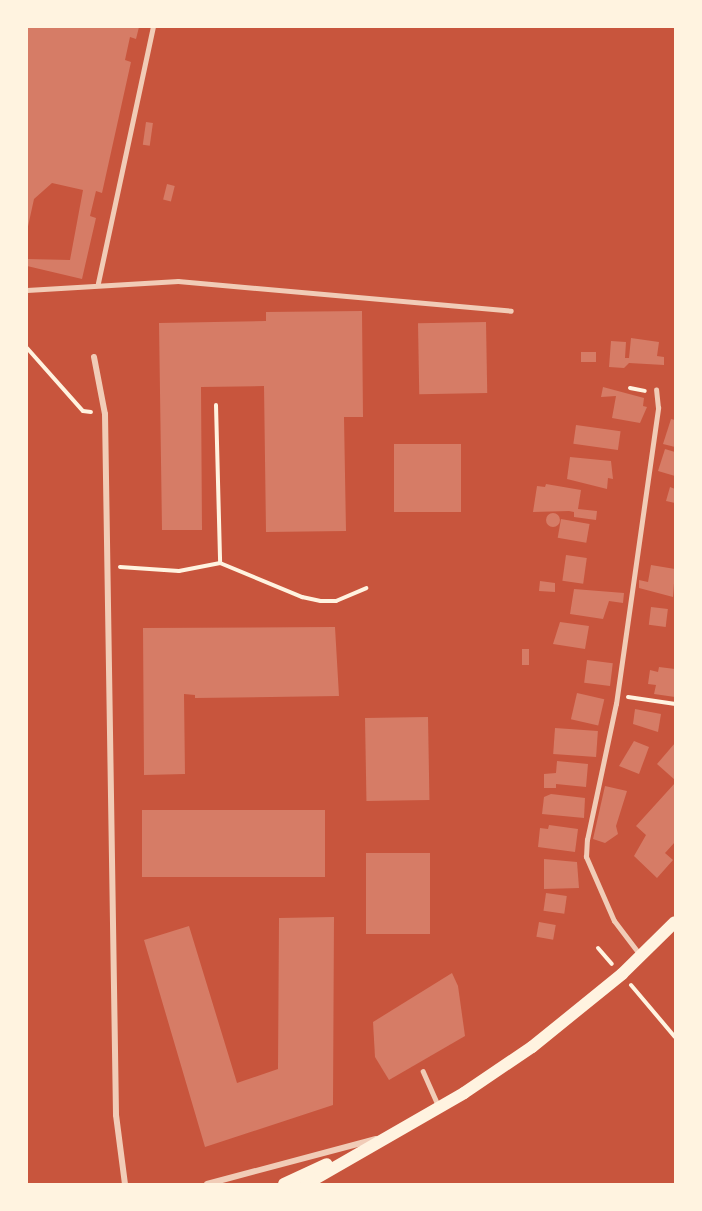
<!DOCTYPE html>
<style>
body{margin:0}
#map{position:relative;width:702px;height:1211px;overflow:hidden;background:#c8553d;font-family:"Nunito Sans",sans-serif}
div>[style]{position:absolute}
.building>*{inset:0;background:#d67c66;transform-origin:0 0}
.round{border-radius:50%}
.path>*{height:4px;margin:-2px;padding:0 2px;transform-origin:2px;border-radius:2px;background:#fff3e0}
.service>*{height:4.5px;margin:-2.25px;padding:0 2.25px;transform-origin:2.25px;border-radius:2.25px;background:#f1ccb7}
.minor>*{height:6px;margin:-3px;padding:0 3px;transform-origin:3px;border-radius:3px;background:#f1ccb7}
.secondary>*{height:12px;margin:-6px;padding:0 6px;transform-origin:6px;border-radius:6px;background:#fff3e0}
span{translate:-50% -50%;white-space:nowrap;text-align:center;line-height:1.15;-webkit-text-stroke:5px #fff3e0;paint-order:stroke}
.frame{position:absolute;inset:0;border:28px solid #fff3e0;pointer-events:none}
</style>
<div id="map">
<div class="building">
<i style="clip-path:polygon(27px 27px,139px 27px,136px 39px,130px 37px,125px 60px,131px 62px,102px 193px,96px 191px,90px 216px,96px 218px,82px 279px,27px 266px,27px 259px,70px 260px,83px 190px,52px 183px,34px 199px,27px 231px)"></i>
<i style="left:146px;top:122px;width:7px;height:23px;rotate:8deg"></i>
<i style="left:167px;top:184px;width:8px;height:16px;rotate:14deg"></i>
<i style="clip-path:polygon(362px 311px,363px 417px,344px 417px,346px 531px,266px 532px,264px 386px,201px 387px,202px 530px,162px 530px,159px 323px,266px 321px,266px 312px)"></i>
<i style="left:486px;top:322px;width:71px;height:68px;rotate:89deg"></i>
<i style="clip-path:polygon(631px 338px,659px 342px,657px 356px,664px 357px,664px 365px,629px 363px,624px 368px,609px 367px,611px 341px,626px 342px,625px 358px,629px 358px)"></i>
<i style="left:581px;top:352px;width:15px;height:10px"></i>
<i style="clip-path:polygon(603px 387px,644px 398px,643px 406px,647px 407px,640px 423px,612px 418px,616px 396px,601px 397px)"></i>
<i style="clip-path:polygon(671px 419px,675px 420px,675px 447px,663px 444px)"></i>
<i style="left:576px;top:425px;width:45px;height:19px;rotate:8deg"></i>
<i style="left:394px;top:444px;width:67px;height:68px"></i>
<i style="clip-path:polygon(665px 449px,675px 452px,675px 476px,658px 471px)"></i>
<i style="clip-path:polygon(570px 457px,611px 461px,613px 479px,608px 478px,607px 489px,567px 479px)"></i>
<i style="clip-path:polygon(546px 484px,581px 490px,578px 509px,597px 511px,596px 520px,574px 517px,574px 512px,569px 511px,533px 512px,537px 486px,545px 487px)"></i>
<i style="clip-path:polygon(670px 487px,675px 489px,675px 503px,666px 501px)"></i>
<i class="round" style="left:546px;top:513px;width:14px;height:14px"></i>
<i style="left:561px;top:519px;width:29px;height:19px;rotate:10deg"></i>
<i style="left:566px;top:555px;width:21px;height:26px;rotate:8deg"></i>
<i style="clip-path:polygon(651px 565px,675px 569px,673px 597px,639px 588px,639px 580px,648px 582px)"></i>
<i style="clip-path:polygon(540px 581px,555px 583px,555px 592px,539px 591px)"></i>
<i style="clip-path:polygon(574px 589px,624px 593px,623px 603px,609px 601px,603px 619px,570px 614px)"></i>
<i style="left:651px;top:607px;width:17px;height:18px;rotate:7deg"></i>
<i style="clip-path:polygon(560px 622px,589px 626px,585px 649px,553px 644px)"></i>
<i style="clip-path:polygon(335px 627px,339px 696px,195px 698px,195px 695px,184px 694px,185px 774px,144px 775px,143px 628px)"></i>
<i style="left:522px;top:649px;width:7px;height:16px"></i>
<i style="left:587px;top:660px;width:26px;height:23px;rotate:7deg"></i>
<i style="clip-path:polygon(659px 667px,675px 669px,675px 697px,654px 694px,656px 685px,648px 684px,650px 670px,658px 672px)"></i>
<i style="left:577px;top:693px;width:28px;height:27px;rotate:13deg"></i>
<i style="clip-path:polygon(635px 709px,661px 714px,658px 732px,633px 724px)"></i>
<i style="left:428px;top:717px;width:83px;height:63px;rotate:89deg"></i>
<i style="left:555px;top:728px;width:43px;height:26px;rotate:4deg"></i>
<i style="clip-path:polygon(634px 741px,649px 747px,639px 774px,619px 766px)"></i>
<i style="clip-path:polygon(675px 743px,675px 780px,657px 764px)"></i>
<i style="clip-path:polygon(557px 761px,588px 764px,586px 787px,556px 784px,556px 788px,544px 788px,544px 774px,556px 773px)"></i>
<i style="clip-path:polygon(675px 783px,675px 842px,665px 853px,673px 860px,657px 878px,634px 856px,646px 835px,636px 826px)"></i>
<i style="clip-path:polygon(605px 786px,627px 791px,616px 826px,618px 834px,605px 843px,593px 839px)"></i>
<i style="clip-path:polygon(551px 794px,585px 798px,584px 818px,542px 814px,544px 797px)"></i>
<i style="left:325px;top:810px;width:67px;height:183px;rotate:90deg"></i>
<i style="clip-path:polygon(549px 825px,578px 829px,575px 852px,538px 847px,540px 828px,548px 829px)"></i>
<i style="left:366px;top:853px;width:64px;height:81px"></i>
<i style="clip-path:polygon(544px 859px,577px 862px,579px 888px,544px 889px)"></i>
<i style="left:546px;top:893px;width:21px;height:18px;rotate:8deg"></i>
<i style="clip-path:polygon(334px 917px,333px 1105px,205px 1147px,144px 940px,189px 926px,237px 1083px,278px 1069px,279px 918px)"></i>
<i style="left:539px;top:922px;width:17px;height:15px;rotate:10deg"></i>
<i style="clip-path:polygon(452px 973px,458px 986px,465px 1036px,389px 1080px,375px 1057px,373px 1022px)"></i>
</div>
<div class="path">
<i style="left:27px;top:348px;width:84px;rotate:48.4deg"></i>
<i style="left:83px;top:411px;width:8px;rotate:7deg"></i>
<i style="left:630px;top:388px;width:15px;rotate:11deg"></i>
<i style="left:216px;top:405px;width:158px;rotate:88.5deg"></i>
<i style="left:120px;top:567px;width:59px;rotate:3.9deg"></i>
<i style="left:179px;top:571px;width:42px;rotate:-11deg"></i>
<i style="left:220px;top:563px;width:89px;rotate:22.5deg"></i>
<i style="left:302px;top:597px;width:19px;rotate:12deg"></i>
<i style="left:321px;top:601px;width:15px"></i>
<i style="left:336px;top:601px;width:33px;rotate:-23deg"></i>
<i style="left:628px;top:697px;width:48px;rotate:8.5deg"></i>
<i style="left:598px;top:948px;width:21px;rotate:49deg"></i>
<i style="left:631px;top:985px;width:68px;rotate:49.8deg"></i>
</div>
<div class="service">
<i style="left:98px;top:283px;width:262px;rotate:-77.9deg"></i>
<i style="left:27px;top:290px;width:151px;rotate:-3.4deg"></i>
<i style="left:178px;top:281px;width:334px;rotate:5.1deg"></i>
<i style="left:639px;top:954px;width:41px;rotate:-127.1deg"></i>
<i style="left:614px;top:921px;width:70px;rotate:-113.6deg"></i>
<i style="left:586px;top:857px;width:17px;rotate:-87deg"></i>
<i style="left:587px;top:840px;width:139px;rotate:-78deg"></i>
<i style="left:616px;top:704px;width:299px;rotate:-81.9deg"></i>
<i style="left:658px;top:408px;width:18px;rotate:-96deg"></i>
<i style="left:423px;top:1071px;width:39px;rotate:66deg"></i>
</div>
<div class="minor">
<i style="left:94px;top:357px;width:58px;rotate:79.1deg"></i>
<i style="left:105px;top:414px;width:701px;rotate:89.1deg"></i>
<i style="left:116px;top:1115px;width:70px;rotate:82.6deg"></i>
<i style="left:207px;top:1184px;width:175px;rotate:-14.9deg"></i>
</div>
<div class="secondary">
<i style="left:284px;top:1184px;width:47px;rotate:-24.9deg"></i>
<i style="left:306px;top:1184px;width:182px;rotate:-29.9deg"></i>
<i style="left:464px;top:1093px;width:82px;rotate:-34.1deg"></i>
<i style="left:532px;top:1047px;width:116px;rotate:-39deg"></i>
<i style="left:622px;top:974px;width:74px;rotate:-44.5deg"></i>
</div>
<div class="frame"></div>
</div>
